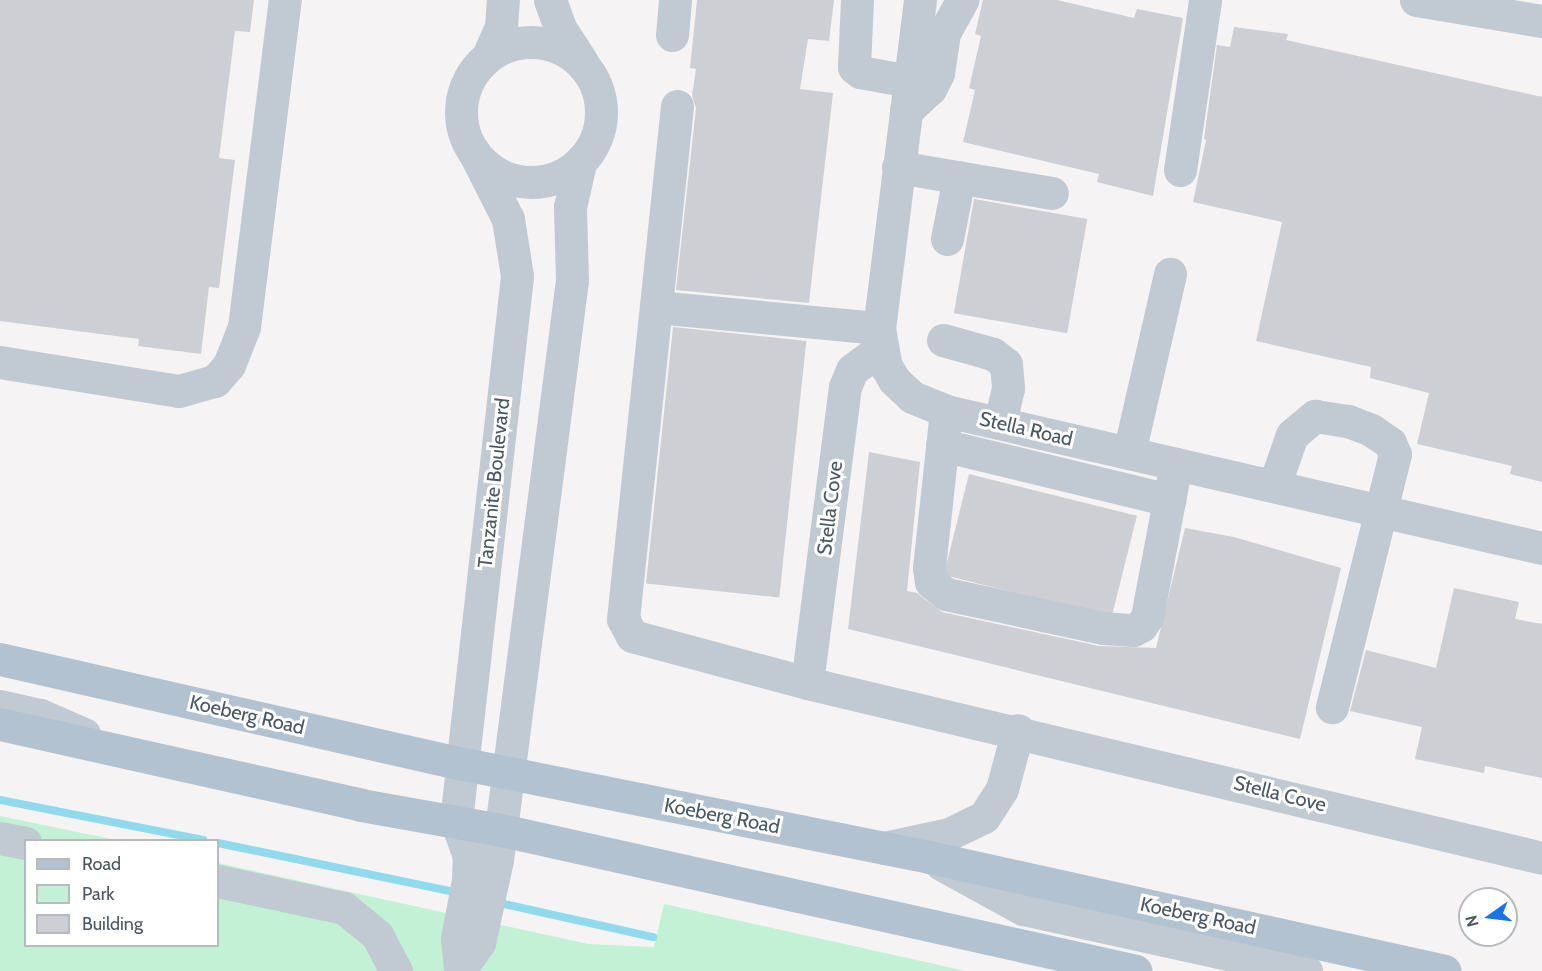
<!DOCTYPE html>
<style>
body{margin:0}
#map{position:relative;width:1542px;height:971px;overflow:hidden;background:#f5f3f3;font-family:Cabin,sans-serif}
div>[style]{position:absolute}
.green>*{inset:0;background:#c3f1d5}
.stream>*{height:8px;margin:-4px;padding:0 4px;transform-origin:4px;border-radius:4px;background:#90daee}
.building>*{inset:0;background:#cdcfd5;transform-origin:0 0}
.minor>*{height:33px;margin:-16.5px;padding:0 16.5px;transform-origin:16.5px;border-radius:16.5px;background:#c1cad2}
.minor>.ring{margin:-16.5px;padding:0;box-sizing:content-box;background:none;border:33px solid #c1cad2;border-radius:50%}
.major>*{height:33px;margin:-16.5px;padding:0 16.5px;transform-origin:16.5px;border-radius:16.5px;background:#b3c2d1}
span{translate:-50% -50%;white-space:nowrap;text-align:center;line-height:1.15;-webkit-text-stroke:6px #fff;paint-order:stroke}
.street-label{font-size:20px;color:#4a5661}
.legend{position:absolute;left:24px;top:839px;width:195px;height:108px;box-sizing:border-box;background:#fff;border:2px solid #b7bbc0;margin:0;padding:8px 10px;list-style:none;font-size:18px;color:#4a5661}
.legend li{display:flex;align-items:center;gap:12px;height:30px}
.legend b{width:30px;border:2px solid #b7bbc0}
.north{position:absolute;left:1458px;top:887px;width:60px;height:60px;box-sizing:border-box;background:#fff;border:2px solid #b7bbc0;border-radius:50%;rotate:256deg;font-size:16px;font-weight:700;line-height:24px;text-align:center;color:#4a5661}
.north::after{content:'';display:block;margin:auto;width:21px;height:27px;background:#1a73e8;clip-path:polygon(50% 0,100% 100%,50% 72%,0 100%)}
</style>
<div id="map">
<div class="green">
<i style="clip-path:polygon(0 816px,116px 840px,26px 840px,26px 946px,218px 946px,218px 863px,588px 944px,654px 947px,664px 904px,966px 971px,0 971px)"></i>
</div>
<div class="stream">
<i style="left:0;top:800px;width:207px;rotate:11.1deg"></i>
<i style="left:218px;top:843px;width:247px;rotate:11.7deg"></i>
<i style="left:495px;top:902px;width:162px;rotate:12.5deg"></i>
</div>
<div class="building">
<i style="clip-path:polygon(0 0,254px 0,250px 32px,235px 31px,219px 158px,235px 160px,219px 288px,209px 287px,201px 354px,138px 346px,139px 339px,0 321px)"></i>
<i style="clip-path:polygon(697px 0,834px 0,829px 41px,808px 39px,800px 89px,833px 93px,809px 303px,676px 290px,696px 108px,692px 96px,696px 69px,690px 68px)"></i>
<i style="clip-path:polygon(983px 0,1057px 0,1134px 18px,1137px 9px,1183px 18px,1153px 196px,1097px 182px,1099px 174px,963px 142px,975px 90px,969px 88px,981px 36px,975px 34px)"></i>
<i style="clip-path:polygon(1234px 27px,1288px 34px,1286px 40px,1542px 97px,1542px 482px,1510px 474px,1512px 466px,1417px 444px,1429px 393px,1370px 378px,1371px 367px,1256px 341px,1282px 222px,1193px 202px,1206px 140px,1204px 139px,1217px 45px,1230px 47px)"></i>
<i style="left:974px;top:199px;width:115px;height:116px;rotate:10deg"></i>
<i style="left:673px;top:327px;width:134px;height:258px;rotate:6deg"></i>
<i style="clip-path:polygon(869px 452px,920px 462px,907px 591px,917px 593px,942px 612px,1099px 646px,1156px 648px,1185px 528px,1234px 537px,1341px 568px,1300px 739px,848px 629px)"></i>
<i style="left:969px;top:474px;width:173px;height:104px;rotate:14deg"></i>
<i style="clip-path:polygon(1454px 588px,1519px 602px,1515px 619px,1542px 624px,1542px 778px,1485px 766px,1484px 773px,1415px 759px,1422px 727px,1350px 711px,1366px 650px,1436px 668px)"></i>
</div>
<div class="minor">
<i style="left:550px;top:0;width:30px;rotate:70deg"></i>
<i style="left:560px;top:28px;width:40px;rotate:57.1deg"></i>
<i style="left:857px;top:0;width:67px;rotate:92.6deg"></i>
<i style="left:854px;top:67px;width:8px;rotate:40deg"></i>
<i style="left:860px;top:72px;width:50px;rotate:10.4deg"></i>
<i style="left:920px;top:0;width:331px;rotate:97.1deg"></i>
<i style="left:879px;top:328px;width:39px;rotate:80deg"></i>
<i style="left:886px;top:366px;width:16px;rotate:60deg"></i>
<i style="left:894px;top:380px;width:25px;rotate:43deg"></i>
<i style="left:912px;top:397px;width:37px;rotate:22deg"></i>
<i style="left:946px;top:411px;width:612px;rotate:12.95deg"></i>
<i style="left:1416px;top:0;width:128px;rotate:9.5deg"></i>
<i style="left:672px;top:35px;width:35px;rotate:-85deg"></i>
<i class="ring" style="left:461px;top:42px;width:107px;height:107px"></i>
<i style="left:488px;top:56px;width:32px;rotate:-66deg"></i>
<i style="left:501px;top:27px;width:27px;rotate:-86deg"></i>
<i style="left:677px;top:106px;width:516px;rotate:96.01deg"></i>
<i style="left:623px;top:619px;width:19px;rotate:62deg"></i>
<i style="left:632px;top:636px;width:181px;rotate:15deg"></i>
<i style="left:807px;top:683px;width:756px;rotate:13.39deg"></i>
<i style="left:906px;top:111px;width:33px;rotate:-43deg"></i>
<i style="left:930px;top:89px;width:18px;rotate:-63deg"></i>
<i style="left:938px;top:73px;width:40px;rotate:-81.5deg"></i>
<i style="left:944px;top:33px;width:38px;rotate:-61deg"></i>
<i style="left:898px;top:167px;width:156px;rotate:9.6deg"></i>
<i style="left:1180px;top:170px;width:172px;rotate:-81.6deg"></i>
<i style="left:947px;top:239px;width:63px;rotate:-79deg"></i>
<i style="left:656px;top:307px;width:224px;rotate:5.4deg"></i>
<i style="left:943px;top:340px;width:52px;rotate:15.6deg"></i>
<i style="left:993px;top:354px;width:16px;rotate:38deg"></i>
<i style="left:1006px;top:364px;width:24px;rotate:85deg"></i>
<i style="left:1008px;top:388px;width:36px;rotate:103deg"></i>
<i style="left:0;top:362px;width:181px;rotate:9.2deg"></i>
<i style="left:179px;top:391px;width:37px;rotate:-16deg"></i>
<i style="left:215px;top:381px;width:21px;rotate:-49deg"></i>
<i style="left:229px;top:365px;width:41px;rotate:-68.5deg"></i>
<i style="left:244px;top:327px;width:330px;rotate:-82.9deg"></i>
<i style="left:946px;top:411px;width:158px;rotate:96.2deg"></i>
<i style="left:929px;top:568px;width:14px;rotate:82deg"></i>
<i style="left:931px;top:582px;width:19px;rotate:39deg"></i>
<i style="left:946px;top:594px;width:161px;rotate:12.2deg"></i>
<i style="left:1103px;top:628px;width:30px;rotate:4deg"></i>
<i style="left:1133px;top:630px;width:9px;rotate:-27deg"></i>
<i style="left:1141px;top:626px;width:11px;rotate:-56deg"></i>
<i style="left:1147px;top:617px;width:156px;rotate:-79.3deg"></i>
<i style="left:942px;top:445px;width:234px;rotate:13.6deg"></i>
<i style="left:1129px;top:453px;width:184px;rotate:-77.1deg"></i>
<i style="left:1274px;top:486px;width:54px;rotate:-70.6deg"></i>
<i style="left:1292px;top:435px;width:30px;rotate:-40deg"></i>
<i style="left:1315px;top:416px;width:33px;rotate:9deg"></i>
<i style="left:1348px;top:421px;width:25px;rotate:21deg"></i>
<i style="left:1371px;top:430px;width:23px;rotate:34deg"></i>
<i style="left:1390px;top:443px;width:12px;rotate:66deg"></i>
<i style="left:1395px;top:454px;width:261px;rotate:104deg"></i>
<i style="left:807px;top:683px;width:298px;rotate:-82.7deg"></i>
<i style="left:845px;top:387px;width:18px;rotate:-68deg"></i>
<i style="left:852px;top:370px;width:36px;rotate:-37deg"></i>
<i style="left:0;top:706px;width:41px;rotate:12.7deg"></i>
<i style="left:40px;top:715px;width:48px;rotate:23.4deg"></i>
<i style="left:0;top:838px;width:26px;rotate:11deg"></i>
<i style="left:884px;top:848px;width:66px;rotate:-12.2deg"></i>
<i style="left:949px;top:834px;width:39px;rotate:-26deg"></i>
<i style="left:984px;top:817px;width:33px;rotate:-57deg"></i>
<i style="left:1002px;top:789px;width:61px;rotate:-74.8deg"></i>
<i style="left:941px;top:864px;width:94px;rotate:28.8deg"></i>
<i style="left:1023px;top:909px;width:290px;rotate:12.4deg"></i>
<i style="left:218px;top:881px;width:129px;rotate:12.1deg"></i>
<i style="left:344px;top:908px;width:43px;rotate:39.3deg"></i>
<i style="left:377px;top:935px;width:41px;rotate:62.2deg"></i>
<i style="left:465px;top:962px;width:24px;rotate:-54deg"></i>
<i style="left:479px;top:943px;width:85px;rotate:-77.8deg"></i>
<i style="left:497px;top:860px;width:585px;rotate:-82.63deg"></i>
<i style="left:572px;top:280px;width:73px;rotate:-91.6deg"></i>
<i style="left:570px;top:207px;width:45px;rotate:-77.2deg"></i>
<i style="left:460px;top:971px;width:32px;rotate:-95deg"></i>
<i style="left:457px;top:939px;width:60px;rotate:-79.4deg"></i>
<i style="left:468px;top:880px;width:24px;rotate:-88deg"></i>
<i style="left:469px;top:856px;width:37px;rotate:-110deg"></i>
<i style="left:456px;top:821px;width:548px;rotate:-83.61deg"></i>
<i style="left:517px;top:276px;width:58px;rotate:-99deg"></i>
<i style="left:508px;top:219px;width:75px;rotate:-116.9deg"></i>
</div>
<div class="major">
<i style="left:0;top:659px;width:476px;rotate:12.8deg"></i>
<i style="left:464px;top:764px;width:474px;rotate:11.3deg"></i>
<i style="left:929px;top:857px;width:528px;rotate:12.46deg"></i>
<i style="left:0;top:724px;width:370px;rotate:12.6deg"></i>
<i style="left:361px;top:805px;width:142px;rotate:10.1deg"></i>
<i style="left:501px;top:830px;width:650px;rotate:12.52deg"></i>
</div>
<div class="street-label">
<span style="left:1026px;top:429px;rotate:13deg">Stella Road</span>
<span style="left:494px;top:483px;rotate:-84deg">Tanzanite Boulevard</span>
<span style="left:830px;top:508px;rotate:-83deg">Stella Cove</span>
<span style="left:247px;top:715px;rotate:13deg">Koeberg Road</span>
<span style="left:1280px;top:794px;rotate:14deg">Stella Cove</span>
<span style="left:722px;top:816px;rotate:11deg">Koeberg Road</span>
<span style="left:1198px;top:916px;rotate:12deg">Koeberg Road</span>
</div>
<ul class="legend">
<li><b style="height:8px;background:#b3c2d1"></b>Road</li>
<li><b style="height:16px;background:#c3f1d5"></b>Park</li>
<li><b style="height:16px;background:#cdcfd5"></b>Building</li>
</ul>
<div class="north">N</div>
</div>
